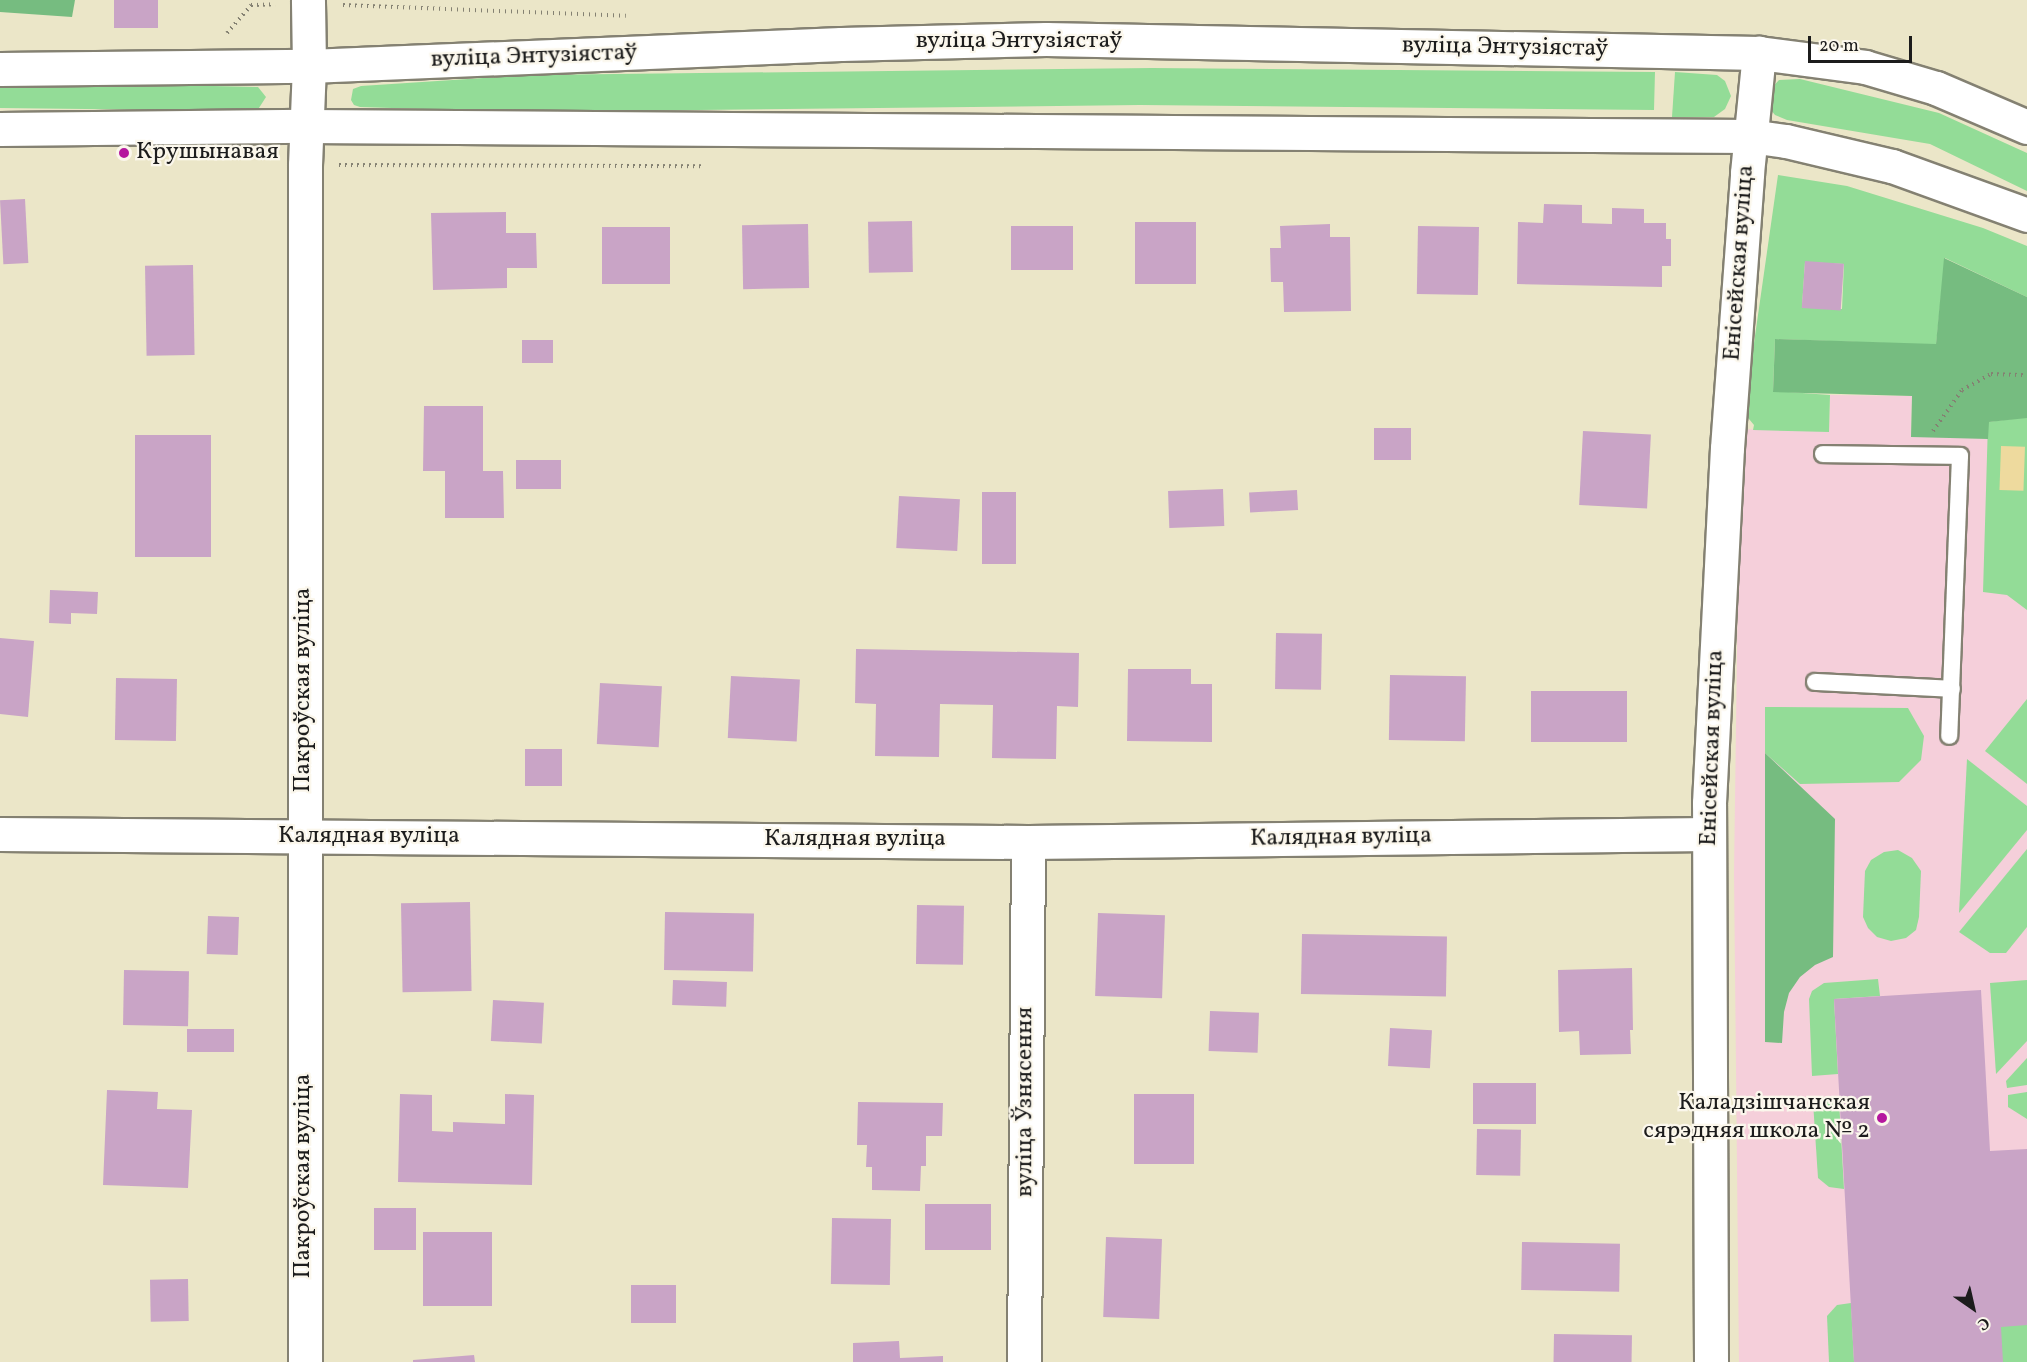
<!DOCTYPE html>
<meta charset="utf-8">
<style>
body{margin:0}
#map{position:relative;width:2027px;height:1362px;overflow:hidden;background:#ebe6c8;font-family:Vollkorn,serif}
div>[style]{position:absolute}
.built>*{inset:0;background:#f5cfda}
.green>*{inset:0;background:#93dc97;transform-origin:0 0}
.forest>*{inset:0;background:#76bc80}
.sand>*{inset:0;background:#eeda9e;transform-origin:0 0}
.building>*{inset:0;background:#c9a4c6;transform-origin:0 0}
.path>*{height:4px;margin-top:-2px;transform-origin:0;background:repeating-linear-gradient(90deg,#848172 0 1.5px,transparent 0 6px)}
.roads{filter:drop-shadow(2px 0 #848172) drop-shadow(-2px 0 #848172) drop-shadow(0 2px #848172) drop-shadow(0 -2px #848172)}
.service>*{height:16px;margin:-8px;padding:0 8px;transform-origin:8px;border-radius:8px;background:#fff}
.minor>*{height:33px;margin:-16.5px;padding:0 16.5px;transform-origin:16.5px;border-radius:16.5px;background:#fff}
.tertiary>*{height:33px;margin:-16.5px;padding:0 16.5px;transform-origin:16.5px;border-radius:16.5px;background:#fff}
.dots>*{width:16px;height:16px;translate:-50% -50%;box-sizing:border-box;border:3px solid #fbf7ec;border-radius:50%}
span{translate:-50% -50%;white-space:nowrap;text-align:center;line-height:1.15;-webkit-text-stroke:4.5px #fbf7ec;paint-order:stroke}
.street-label{font-size:24px;color:#1c1c1c}
.poi-label{font-size:24px;color:#1c1c1c}
.left{translate:0 -50%;text-align:left}
.right{translate:-100% -50%;text-align:right}
.north{position:absolute;left:1943px;top:1278px;width:60px;height:60px;-webkit-text-stroke:4px #fbf7ec;paint-order:stroke;rotate:146deg;font-size:16px;font-weight:700;line-height:24px;text-align:center;color:#1c1c1c}
.north::after{content:'';display:block;margin:auto;width:21px;height:27px;background:#1c1c1c;clip-path:polygon(50% 0,100% 100%,50% 72%,0 100%)}
.scale{position:absolute;left:1808px;top:36px;width:104px;height:27px;box-sizing:border-box;border:3px solid #1c1c1c;border-top:0;padding-left:8px;font-size:18px;line-height:21px;white-space:nowrap;color:#1c1c1c;-webkit-text-stroke:4px #fbf7ec;paint-order:stroke}
</style>
<div id="map">
<div class="built">
<i style="clip-path:polygon(1830px 395px,1912px 396px,1911px 436px,2027px 417px,2027px 1362px,1739px 1362px,1734px 874px,1740px 429px,1829px 431px)"></i>
</div>
<div class="green">
<i style="clip-path:polygon(1152px 68px,1655px 72px,1654px 110px,1140px 105px,519px 112px,360px 107px,354px 105px,351px 100px,353px 89px,361px 86px,531px 75px)"></i>
<i style="clip-path:polygon(1675px 72px,1717px 75px,1725px 81px,1731px 96px,1725px 109px,1714px 117px,1672px 117px)"></i>
<i style="clip-path:polygon(1800px 79px,1939px 113px,2027px 153px,2027px 191px,1930px 144px,1787px 120px,1775px 115px,1767px 105px,1767px 93px,1779px 80px)"></i>
<i style="clip-path:polygon(0 81px,258px 87px,266px 97px,257px 111px,0 108px)"></i>
<i style="clip-path:polygon(evenodd,1778px 175px,1847px 186px,1983px 228px,2027px 246px,2027px 297px,1945px 258px,1936px 345px,1775px 339px,1773px 391px,1830px 395px,1829px 432px,1753px 430px,1754px 425px,1744px 413px,1778px 175px,1805px 262px,1844px 264px,1842px 309px,1802px 307px,1805px 262px)"></i>
<i style="clip-path:polygon(2027px 417px,2027px 610px,2007px 595px,1983px 592px,1988px 422px)"></i>
<i style="clip-path:polygon(2027px 699px,2027px 784px,1985px 751px)"></i>
<i style="clip-path:polygon(1765px 707px,1908px 708px,1924px 736px,1921px 760px,1899px 782px,1800px 784px,1765px 753px)"></i>
<i style="clip-path:polygon(1967px 759px,2027px 806px,2027px 830px,1959px 913px)"></i>
<i style="clip-path:polygon(2027px 849px,2027px 927px,2006px 953px,1990px 953px,1959px 932px)"></i>
<i style="clip-path:polygon(1898px 850px,1912px 858px,1921px 871px,1919px 917px,1916px 930px,1906px 938px,1891px 941px,1877px 937px,1868px 928px,1863px 917px,1865px 871px,1871px 860px,1884px 852px)"></i>
<i style="clip-path:polygon(1878px 979px,1880px 996px,1834px 999px,1838px 1074px,1812px 1076px,1809px 999px,1812px 991px,1824px 983px)"></i>
<i style="clip-path:polygon(2027px 980px,2027px 1041px,1996px 1074px,1990px 983px)"></i>
<i style="clip-path:polygon(2027px 1058px,2027px 1085px,2007px 1088px,2006px 1081px)"></i>
<i style="clip-path:polygon(2027px 1092px,2027px 1119px,2008px 1107px,2008px 1095px)"></i>
<i style="clip-path:polygon(1839px 1101px,1844px 1189px,1829px 1187px,1818px 1178px,1813px 1102px)"></i>
<i style="clip-path:polygon(1851px 1303px,1854px 1362px,1829px 1362px,1827px 1316px,1837px 1305px)"></i>
<i style="left:2027px;top:1325px;width:37px;height:26px;rotate:90deg"></i>
</div>
<div class="forest">
<i style="clip-path:polygon(0 0,75px 0,72px 17px,0 12px)"></i>
<i style="clip-path:polygon(1944px 258px,2027px 297px,2027px 418px,1989px 422px,1988px 439px,1911px 437px,1912px 396px,1773px 392px,1775px 339px,1936px 344px)"></i>
<i style="clip-path:polygon(1765px 753px,1835px 819px,1833px 957px,1815px 965px,1800px 977px,1789px 993px,1784px 1012px,1782px 1043px,1765px 1042px)"></i>
</div>
<div class="sand">
<i style="left:2001px;top:446px;width:24px;height:44px;rotate:2deg"></i>
</div>
<div class="building">
<i style="left:114px;top:0;width:44px;height:28px"></i>
<i style="left:25px;top:199px;width:64px;height:25px;rotate:87deg"></i>
<i style="clip-path:polygon(1544px 204px,1582px 205px,1582px 223px,1612px 224px,1612px 208px,1644px 209px,1644px 223px,1666px 223px,1666px 239px,1671px 239px,1671px 266px,1662px 266px,1662px 287px,1517px 284px,1518px 222px,1543px 223px)"></i>
<i style="clip-path:polygon(506px 212px,506px 233px,536px 233px,537px 268px,507px 268px,507px 288px,433px 290px,431px 213px)"></i>
<i style="left:912px;top:221px;width:51px;height:44px;rotate:89deg"></i>
<i style="left:1135px;top:222px;width:61px;height:62px"></i>
<i style="left:808px;top:224px;width:64px;height:66px;rotate:89deg"></i>
<i style="clip-path:polygon(1330px 224px,1330px 237px,1350px 237px,1351px 311px,1284px 312px,1283px 282px,1271px 282px,1270px 248px,1281px 248px,1280px 226px)"></i>
<i style="left:1011px;top:226px;width:62px;height:44px"></i>
<i style="left:1418px;top:226px;width:61px;height:68px;rotate:1deg"></i>
<i style="left:602px;top:227px;width:68px;height:57px"></i>
<i style="left:1805px;top:261px;width:39px;height:47px;rotate:4deg"></i>
<i style="left:193px;top:265px;width:90px;height:48px;rotate:89deg"></i>
<i style="left:522px;top:340px;width:31px;height:23px"></i>
<i style="clip-path:polygon(424px 406px,483px 406px,483px 471px,503px 471px,504px 518px,445px 518px,445px 471px,423px 471px)"></i>
<i style="left:1411px;top:428px;width:32px;height:37px;rotate:90deg"></i>
<i style="left:1583px;top:431px;width:68px;height:74px;rotate:3deg"></i>
<i style="left:211px;top:435px;width:122px;height:76px;rotate:90deg"></i>
<i style="left:516px;top:460px;width:45px;height:29px"></i>
<i style="left:1223px;top:489px;width:37px;height:55px;rotate:88deg"></i>
<i style="left:1297px;top:490px;width:20px;height:48px;rotate:87deg"></i>
<i style="left:982px;top:492px;width:34px;height:72px"></i>
<i style="left:899px;top:496px;width:61px;height:52px;rotate:3deg"></i>
<i style="clip-path:polygon(50px 590px,98px 592px,97px 614px,71px 613px,71px 624px,49px 623px)"></i>
<i style="left:1276px;top:633px;width:46px;height:56px;rotate:1deg"></i>
<i style="clip-path:polygon(0 638px,34px 641px,28px 717px,0 714px)"></i>
<i style="clip-path:polygon(856px 649px,1079px 653px,1078px 707px,1057px 706px,1056px 759px,992px 758px,993px 705px,940px 704px,939px 757px,875px 756px,876px 704px,855px 703px)"></i>
<i style="clip-path:polygon(1128px 669px,1191px 669px,1191px 684px,1212px 684px,1212px 742px,1127px 741px)"></i>
<i style="left:1390px;top:675px;width:76px;height:65px;rotate:1deg"></i>
<i style="left:731px;top:676px;width:69px;height:62px;rotate:3deg"></i>
<i style="left:116px;top:678px;width:61px;height:62px;rotate:1deg"></i>
<i style="left:600px;top:683px;width:62px;height:61px;rotate:3deg"></i>
<i style="left:1531px;top:691px;width:96px;height:51px"></i>
<i style="left:525px;top:749px;width:37px;height:37px"></i>
<i style="left:470px;top:902px;width:89px;height:69px;rotate:89deg"></i>
<i style="left:917px;top:905px;width:47px;height:59px;rotate:1deg"></i>
<i style="left:665px;top:912px;width:89px;height:58px;rotate:1deg"></i>
<i style="left:1098px;top:913px;width:67px;height:83px;rotate:2deg"></i>
<i style="left:208px;top:916px;width:31px;height:38px;rotate:2deg"></i>
<i style="left:1302px;top:934px;width:145px;height:60px;rotate:1deg"></i>
<i style="clip-path:polygon(1632px 968px,1633px 1030px,1630px 1030px,1631px 1054px,1580px 1055px,1579px 1031px,1559px 1032px,1558px 970px)"></i>
<i style="left:124px;top:970px;width:65px;height:55px;rotate:1deg"></i>
<i style="left:673px;top:980px;width:54px;height:25px;rotate:2deg"></i>
<i style="clip-path:polygon(1981px 990px,1990px 1151px,2027px 1149px,2027px 1325px,2001px 1327px,2003px 1362px,1854px 1362px,1834px 999px)"></i>
<i style="left:493px;top:1000px;width:51px;height:41px;rotate:3deg"></i>
<i style="left:1210px;top:1011px;width:49px;height:40px;rotate:2deg"></i>
<i style="left:1390px;top:1028px;width:42px;height:38px;rotate:3deg"></i>
<i style="left:187px;top:1029px;width:47px;height:23px"></i>
<i style="left:1473px;top:1083px;width:63px;height:41px"></i>
<i style="clip-path:polygon(107px 1090px,158px 1092px,157px 1109px,192px 1110px,188px 1188px,103px 1185px)"></i>
<i style="clip-path:polygon(400px 1094px,432px 1095px,432px 1131px,453px 1132px,453px 1122px,505px 1124px,505px 1094px,534px 1095px,532px 1185px,398px 1182px)"></i>
<i style="left:1134px;top:1094px;width:60px;height:70px"></i>
<i style="clip-path:polygon(858px 1102px,943px 1103px,942px 1136px,926px 1136px,926px 1166px,921px 1166px,920px 1191px,872px 1190px,872px 1167px,866px 1167px,867px 1145px,857px 1145px)"></i>
<i style="left:1477px;top:1129px;width:44px;height:46px;rotate:1deg"></i>
<i style="left:925px;top:1204px;width:66px;height:46px"></i>
<i style="left:374px;top:1208px;width:42px;height:42px"></i>
<i style="left:832px;top:1218px;width:59px;height:66px;rotate:1deg"></i>
<i style="left:423px;top:1232px;width:69px;height:74px"></i>
<i style="left:1106px;top:1237px;width:56px;height:80px;rotate:2deg"></i>
<i style="left:1522px;top:1242px;width:98px;height:48px;rotate:1deg"></i>
<i style="left:188px;top:1279px;width:42px;height:38px;rotate:89deg"></i>
<i style="left:631px;top:1285px;width:45px;height:38px"></i>
<i style="left:1554px;top:1334px;width:78px;height:28px;rotate:1deg"></i>
<i style="clip-path:polygon(899px 1341px,900px 1358px,943px 1356px,943px 1362px,853px 1362px,853px 1343px)"></i>
<i style="clip-path:polygon(474px 1355px,475px 1362px,413px 1362px,413px 1360px)"></i>
</div>
<div class="path">
<i style="left:343px;top:5px;width:283px;rotate:2.2deg"></i>
<i style="left:227px;top:33px;width:37px;rotate:-49deg"></i>
<i style="left:251px;top:5px;width:24px;rotate:-2deg"></i>
<i style="left:339px;top:165px;width:365px;rotate:0.2deg"></i>
<i style="left:1933px;top:431px;width:50px;rotate:-54.7deg"></i>
<i style="left:1962px;top:390px;width:33px;rotate:-29deg"></i>
<i style="left:1991px;top:374px;width:36px;rotate:2deg"></i>
</div>
<div class="roads">
<div class="service">
<i style="left:1823px;top:454px;width:137px;rotate:0.8deg"></i>
<i style="left:1960px;top:456px;width:280px;rotate:92.2deg"></i>
<i style="left:1815px;top:682px;width:137px;rotate:2.9deg"></i>
</div>
<div class="minor">
<i style="left:0;top:834px;width:1028px;rotate:0.45deg"></i>
<i style="left:1028px;top:842px;width:681px;rotate:-0.67deg"></i>
<i style="left:305px;top:1362px;width:1197px;rotate:-90deg"></i>
<i style="left:305px;top:165px;width:99px;rotate:-87.7deg"></i>
<i style="left:309px;top:66px;width:66px;rotate:-90.9deg"></i>
<i style="left:1024px;top:1362px;width:520px;rotate:-89.56deg"></i>
<i style="left:1711px;top:1362px;width:559px;rotate:-90.2deg"></i>
<i style="left:1709px;top:803px;width:355px;rotate:-87.1deg"></i>
<i style="left:1727px;top:448px;width:276px;rotate:-85.8deg"></i>
<i style="left:1747px;top:173px;width:121px;rotate:-84.3deg"></i>
</div>
<div class="tertiary">
<i style="left:0;top:69px;width:309px;rotate:-0.6deg"></i>
<i style="left:309px;top:66px;width:532px;rotate:-2.37deg"></i>
<i style="left:841px;top:44px;width:205px;rotate:-1.4deg"></i>
<i style="left:1046px;top:39px;width:713px;rotate:1.12deg"></i>
<i style="left:1759px;top:53px;width:107px;rotate:7.5deg"></i>
<i style="left:1865px;top:67px;width:74px;rotate:16.5deg"></i>
<i style="left:1936px;top:88px;width:99px;rotate:23.2deg"></i>
<i style="left:0;top:129px;width:306px;rotate:-0.6deg"></i>
<i style="left:306px;top:126px;width:1444px;rotate:0.4deg"></i>
<i style="left:1750px;top:136px;width:36px;rotate:8deg"></i>
<i style="left:1786px;top:141px;width:109px;rotate:13.3deg"></i>
<i style="left:1892px;top:166px;width:144px;rotate:19.9deg"></i>
</div>
</div>
<div class="dots">
<i style="left:124px;top:153px;background:#b5179e"></i>
<i style="left:1882px;top:1118px;background:#b5179e"></i>
</div>
<div class="street-label">
<span style="left:1019px;top:42px">вуліца Энтузіястаў</span>
<span style="left:1505px;top:48px;rotate:1deg">вуліца Энтузіястаў</span>
<span style="left:534px;top:57px;rotate:-2deg">вуліца Энтузіястаў</span>
<span style="left:1740px;top:263px;rotate:-86deg">Енісейская вуліца</span>
<span style="left:304px;top:690px;rotate:-90deg">Пакроўская вуліца</span>
<span style="left:1713px;top:748px;rotate:-88deg">Енісейская вуліца</span>
<span style="left:369px;top:837px">Калядная вуліца</span>
<span style="left:1341px;top:838px;rotate:-1deg">Калядная вуліца</span>
<span style="left:855px;top:840px">Калядная вуліца</span>
<span style="left:1026px;top:1102px;rotate:-90deg">вуліца Ўзнясення</span>
<span style="left:304px;top:1176px;rotate:-90deg">Пакроўская вуліца</span>
</div>
<div class="poi-label">
<span class="left" style="left:136px;top:153px">Крушынавая</span>
<span class="right" style="left:1870px;top:1118px">Каладзішчанская<br>сярэдняя школа № 2</span>
</div>
<div class="north">С</div>
<div class="scale">20 m</div>
</div>
